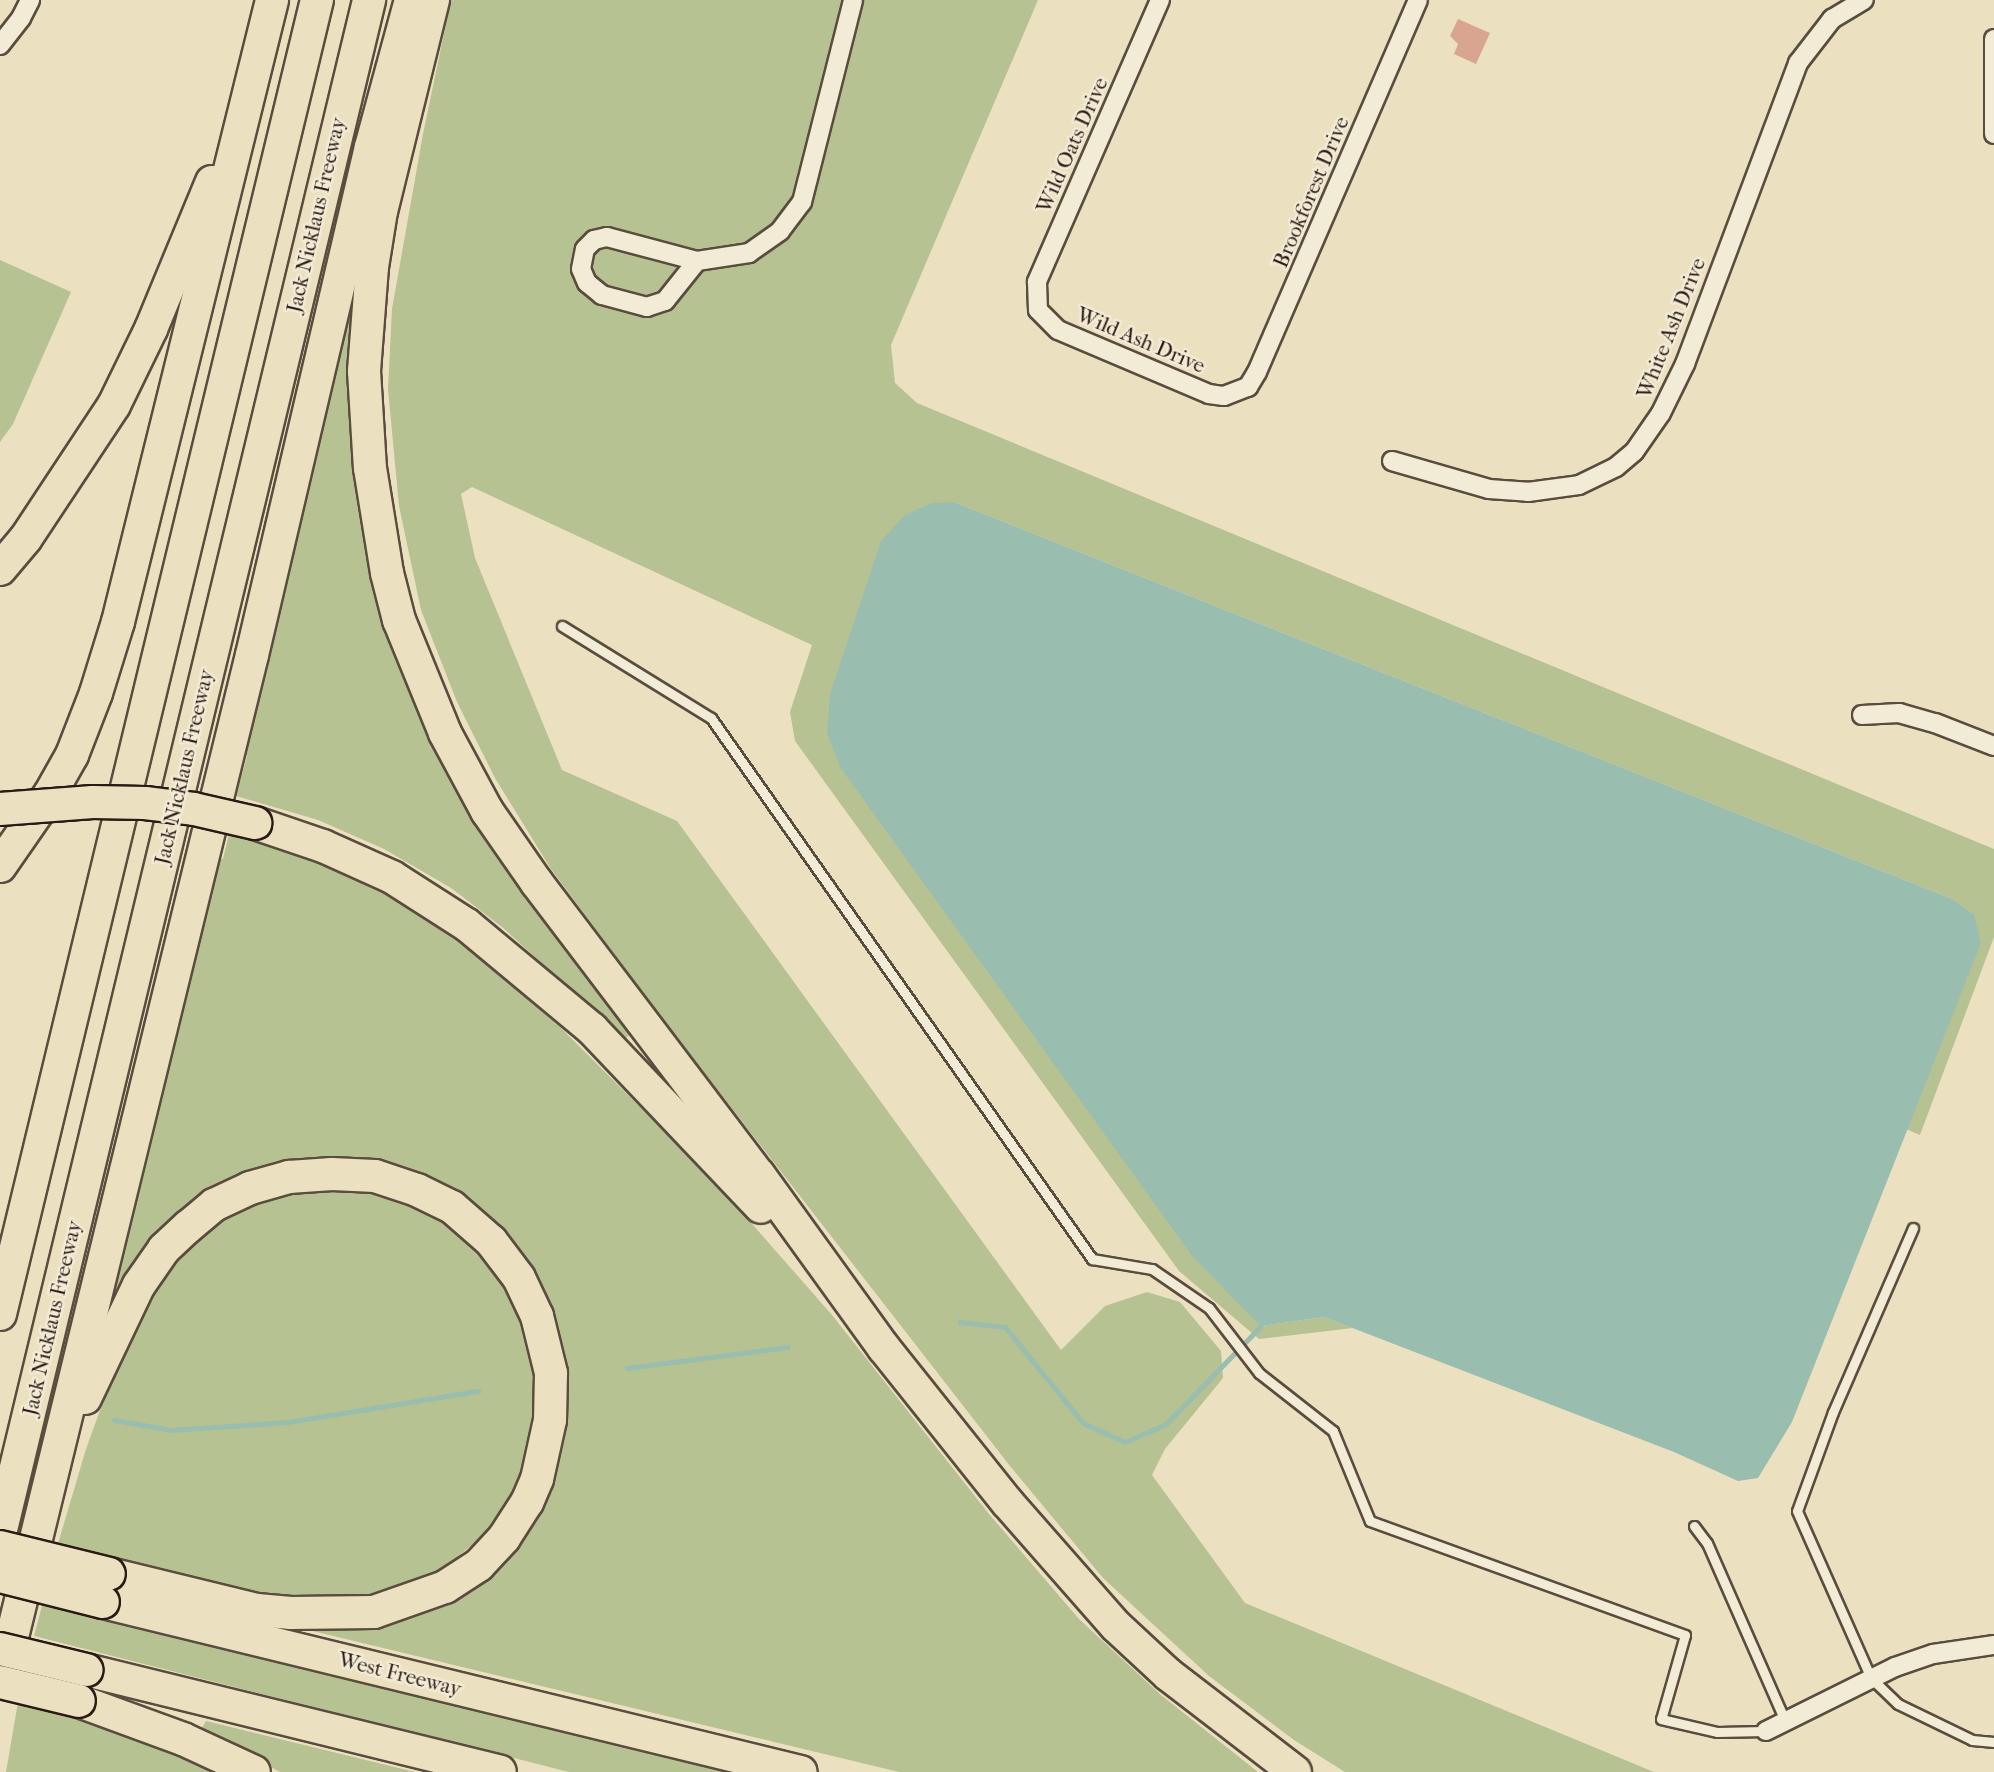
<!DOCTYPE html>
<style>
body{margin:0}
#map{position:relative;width:1994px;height:1772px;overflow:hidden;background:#ebe0c0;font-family:"IM FELL French Canon",serif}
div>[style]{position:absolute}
.green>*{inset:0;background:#b7c293}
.water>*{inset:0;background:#99bdae}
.stream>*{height:5px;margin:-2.5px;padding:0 2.5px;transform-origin:2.5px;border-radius:2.5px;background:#99bdae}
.building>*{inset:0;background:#d8a690}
.roads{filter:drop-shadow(2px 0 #5a4c3e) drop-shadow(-2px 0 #5a4c3e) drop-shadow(0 2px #5a4c3e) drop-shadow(0 -2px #5a4c3e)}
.service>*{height:9px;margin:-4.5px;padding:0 4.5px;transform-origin:4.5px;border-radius:4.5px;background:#f2ebd6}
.minor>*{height:18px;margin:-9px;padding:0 9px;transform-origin:9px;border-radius:9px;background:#f2ebd6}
.motorway>*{height:32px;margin:-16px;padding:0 16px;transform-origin:16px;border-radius:16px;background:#ebe0c0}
.bridges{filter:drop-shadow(2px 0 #2a1a13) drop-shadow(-2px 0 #2a1a13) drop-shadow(0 2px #2a1a13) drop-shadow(0 -2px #2a1a13)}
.motorway-bridge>*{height:32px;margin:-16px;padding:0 16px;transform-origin:16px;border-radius:16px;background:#ebe0c0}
span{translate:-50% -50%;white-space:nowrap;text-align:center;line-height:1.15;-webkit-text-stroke:5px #f2ebd6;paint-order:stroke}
.street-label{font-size:21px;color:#2a1a13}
</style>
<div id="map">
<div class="green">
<i style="clip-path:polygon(451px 0,1038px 0,891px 345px,895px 383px,917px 403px,1994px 849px,1994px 937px,1920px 1135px,1906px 1129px,1917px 1102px,1950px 898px,954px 502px,1261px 1326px,1324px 1317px,1353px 1328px,1259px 1339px,1179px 1271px,795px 741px,790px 712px,812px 645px,472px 487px,461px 494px,475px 558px,562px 770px,677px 821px,1061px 1350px,1105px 1306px,1147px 1292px,1180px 1302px,1221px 1351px,1223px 1378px,1165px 1449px,1152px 1475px,1245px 1603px,1654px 1772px,1345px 1772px,1294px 1740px,1209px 1676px,1103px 1578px,1010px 1466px,670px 1029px,551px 869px,495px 778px,457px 702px,421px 610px,399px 506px,388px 389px,392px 309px,423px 134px)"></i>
<i style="clip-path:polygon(0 260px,71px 292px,13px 424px,0 442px)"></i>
<i style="clip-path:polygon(350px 296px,362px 298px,372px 534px,504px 858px,630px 1035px,624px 1039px,502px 927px,451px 888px,384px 849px,318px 820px,236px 796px,247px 756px,242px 755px)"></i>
<i style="clip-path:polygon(229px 834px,307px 854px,381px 890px,448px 932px,562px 1029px,717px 1184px,832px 1315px,989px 1514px,1079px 1619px,1161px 1695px,1258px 1772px,899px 1772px,300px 1628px,362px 1622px,525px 1517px,554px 1335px,417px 1180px,245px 1180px,120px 1305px,108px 1303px,216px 858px,223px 859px)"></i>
<i style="clip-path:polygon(356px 1186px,438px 1214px,476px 1241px,526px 1316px,538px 1367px,538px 1417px,530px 1454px,517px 1485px,484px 1535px,435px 1575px,371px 1598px,342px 1602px,278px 1597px,57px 1547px,86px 1449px,115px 1369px,155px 1281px,205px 1226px,283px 1189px)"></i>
<i style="clip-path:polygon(43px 1602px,80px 1612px,725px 1772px,569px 1772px,34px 1636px)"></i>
<i style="clip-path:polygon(19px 1696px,81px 1716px,227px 1772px,6px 1772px)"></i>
<i style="clip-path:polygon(206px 1721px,415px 1772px,280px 1772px,202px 1728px)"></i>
</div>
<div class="water">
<i style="clip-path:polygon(954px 502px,1950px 898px,1974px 915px,1981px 943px,1792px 1422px,1758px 1478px,1738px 1481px,1674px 1452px,1324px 1317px,1261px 1326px,1193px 1257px,840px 767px,827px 733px,830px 694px,881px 541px,905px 515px,932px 503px)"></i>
</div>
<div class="stream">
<i style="left:960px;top:1322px;width:45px;rotate:6.3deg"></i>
<i style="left:1005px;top:1327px;width:124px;rotate:50.9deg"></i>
<i style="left:1083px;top:1423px;width:46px;rotate:24.3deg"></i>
<i style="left:1125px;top:1442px;width:45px;rotate:-23.7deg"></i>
<i style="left:1166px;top:1424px;width:136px;rotate:-45.9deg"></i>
<i style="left:627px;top:1368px;width:162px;rotate:-7.4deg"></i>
<i style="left:114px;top:1420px;width:58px;rotate:10deg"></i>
<i style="left:171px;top:1430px;width:117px;rotate:-3.9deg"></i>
<i style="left:288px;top:1422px;width:193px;rotate:-9.3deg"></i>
</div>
<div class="building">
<i style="clip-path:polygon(1458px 19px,1490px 33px,1476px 64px,1454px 54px,1458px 44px,1450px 36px)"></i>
</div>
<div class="roads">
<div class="service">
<i style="left:562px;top:626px;width:175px;rotate:31.7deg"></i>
<i style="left:711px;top:718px;width:662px;rotate:54.84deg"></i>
<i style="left:1092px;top:1259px;width:61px;rotate:9.5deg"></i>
<i style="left:1152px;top:1269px;width:69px;rotate:34.4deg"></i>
<i style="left:1209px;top:1308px;width:82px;rotate:52.4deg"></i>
<i style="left:1259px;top:1373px;width:94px;rotate:38.1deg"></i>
<i style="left:1333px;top:1431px;width:97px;rotate:67.7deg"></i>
<i style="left:1370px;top:1521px;width:335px;rotate:19.9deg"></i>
<i style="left:1685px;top:1635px;width:87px;rotate:105.9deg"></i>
<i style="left:1661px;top:1719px;width:57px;rotate:13.1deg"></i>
<i style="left:1717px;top:1732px;width:49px;rotate:-1.2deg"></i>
<i style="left:1913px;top:1228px;width:201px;rotate:113.5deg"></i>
<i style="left:1833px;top:1412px;width:105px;rotate:110deg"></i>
<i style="left:1797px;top:1511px;width:183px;rotate:66.1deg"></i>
<i style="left:1871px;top:1678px;width:37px;rotate:44deg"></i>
<i style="left:1898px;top:1704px;width:82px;rotate:25.9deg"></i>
<i style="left:1972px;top:1740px;width:22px;rotate:5deg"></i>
<i style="left:1694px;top:1526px;width:21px;rotate:53deg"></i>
<i style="left:1707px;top:1543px;width:194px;rotate:66.3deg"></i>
</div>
<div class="minor">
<i style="left:1160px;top:0;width:308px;rotate:113.6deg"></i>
<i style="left:1037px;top:282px;width:28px;rotate:88deg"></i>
<i style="left:1038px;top:310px;width:28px;rotate:45deg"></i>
<i style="left:1058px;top:330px;width:164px;rotate:23deg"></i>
<i style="left:1209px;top:394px;width:15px;rotate:8deg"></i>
<i style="left:1224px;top:396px;width:26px;rotate:-21deg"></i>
<i style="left:1248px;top:387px;width:17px;rotate:-59deg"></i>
<i style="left:1257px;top:372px;width:405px;rotate:-66.6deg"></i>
<i style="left:1994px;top:39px;width:95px;rotate:90deg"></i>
<i style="left:0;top:45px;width:34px;rotate:-52deg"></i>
<i style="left:21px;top:18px;width:20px;rotate:-63deg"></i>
<i style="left:697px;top:261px;width:51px;rotate:128.7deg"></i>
<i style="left:665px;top:301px;width:19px;rotate:162deg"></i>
<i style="left:647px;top:307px;width:47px;rotate:-165.1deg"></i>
<i style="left:602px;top:295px;width:19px;rotate:-141deg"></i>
<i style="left:587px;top:283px;width:15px;rotate:-113deg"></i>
<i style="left:581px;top:269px;width:20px;rotate:-79deg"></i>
<i style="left:585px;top:249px;width:13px;rotate:-45deg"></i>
<i style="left:594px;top:240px;width:13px;rotate:-13deg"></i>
<i style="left:607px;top:237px;width:93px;rotate:14.9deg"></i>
<i style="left:697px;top:261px;width:53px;rotate:-8.7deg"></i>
<i style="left:749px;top:253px;width:38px;rotate:-35deg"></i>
<i style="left:780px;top:231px;width:36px;rotate:-53deg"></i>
<i style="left:802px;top:202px;width:208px;rotate:-75.8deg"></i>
<i style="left:1392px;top:461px;width:101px;rotate:16.1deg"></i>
<i style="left:1489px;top:489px;width:39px;rotate:4deg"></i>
<i style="left:1528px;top:492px;width:51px;rotate:-7.8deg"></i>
<i style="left:1579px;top:485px;width:41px;rotate:-25.9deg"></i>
<i style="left:1616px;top:467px;width:23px;rotate:-40deg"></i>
<i style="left:1634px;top:452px;width:47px;rotate:-55.3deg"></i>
<i style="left:1661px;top:413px;width:55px;rotate:-63.9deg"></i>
<i style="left:1685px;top:364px;width:322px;rotate:-69.4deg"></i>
<i style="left:1798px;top:63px;width:56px;rotate:-52.3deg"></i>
<i style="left:1832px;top:19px;width:37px;rotate:-31deg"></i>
<i style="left:1862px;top:715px;width:37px;rotate:-3deg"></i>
<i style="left:1899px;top:713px;width:37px;rotate:16deg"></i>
<i style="left:1935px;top:723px;width:63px;rotate:21.3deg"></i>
<i style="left:1766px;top:1731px;width:144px;rotate:-26.4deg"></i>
<i style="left:1895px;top:1667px;width:40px;rotate:-18.9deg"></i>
<i style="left:1933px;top:1654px;width:62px;rotate:-8.4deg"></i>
</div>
<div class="motorway">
<i style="left:433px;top:0;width:217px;rotate:103.8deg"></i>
<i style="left:381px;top:211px;width:57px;rotate:99.1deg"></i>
<i style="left:372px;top:267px;width:104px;rotate:94.4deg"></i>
<i style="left:364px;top:371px;width:97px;rotate:86.5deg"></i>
<i style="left:370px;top:468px;width:106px;rotate:80.8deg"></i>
<i style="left:387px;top:573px;width:49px;rotate:75.7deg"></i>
<i style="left:399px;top:620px;width:122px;rotate:67.8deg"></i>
<i style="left:445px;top:733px;width:89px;rotate:61.7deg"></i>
<i style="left:487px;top:811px;width:88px;rotate:55.2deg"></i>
<i style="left:537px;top:883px;width:367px;rotate:52.8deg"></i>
<i style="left:759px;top:1175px;width:213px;rotate:54.2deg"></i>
<i style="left:884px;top:1348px;width:197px;rotate:51.4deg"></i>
<i style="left:1007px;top:1502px;width:165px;rotate:48.7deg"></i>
<i style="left:1116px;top:1626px;width:72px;rotate:42.8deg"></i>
<i style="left:1169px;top:1675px;width:159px;rotate:37.6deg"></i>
<i style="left:0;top:569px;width:40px;rotate:-50deg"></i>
<i style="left:26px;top:538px;width:159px;rotate:-56.5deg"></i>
<i style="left:114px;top:405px;width:85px;rotate:-64deg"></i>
<i style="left:151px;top:329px;width:159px;rotate:-67.5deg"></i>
<i style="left:255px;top:823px;width:72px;rotate:18.7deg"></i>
<i style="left:323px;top:846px;width:76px;rotate:24.2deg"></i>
<i style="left:392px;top:877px;width:89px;rotate:32.6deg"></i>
<i style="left:467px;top:925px;width:163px;rotate:39.8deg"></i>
<i style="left:592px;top:1029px;width:245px;rotate:46.5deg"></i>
<i style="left:0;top:866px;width:88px;rotate:-55.2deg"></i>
<i style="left:50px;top:794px;width:45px;rotate:-60.6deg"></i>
<i style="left:72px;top:755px;width:66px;rotate:-68.8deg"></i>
<i style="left:96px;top:693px;width:74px;rotate:-72.8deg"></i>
<i style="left:118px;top:622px;width:641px;rotate:-76.09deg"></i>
<i style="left:0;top:1314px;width:1352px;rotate:-76.44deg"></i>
<i style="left:85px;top:1398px;width:125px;rotate:-64.5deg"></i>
<i style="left:139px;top:1285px;width:44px;rotate:-55.2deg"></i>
<i style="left:164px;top:1249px;width:34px;rotate:-43deg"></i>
<i style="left:189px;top:1226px;width:33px;rotate:-40deg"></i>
<i style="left:214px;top:1205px;width:40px;rotate:-25deg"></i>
<i style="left:250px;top:1188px;width:41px;rotate:-15.8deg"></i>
<i style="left:289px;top:1177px;width:43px;rotate:-4deg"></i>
<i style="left:332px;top:1174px;width:43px;rotate:2.7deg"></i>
<i style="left:375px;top:1176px;width:44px;rotate:18.4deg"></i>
<i style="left:417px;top:1190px;width:39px;rotate:26deg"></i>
<i style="left:452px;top:1207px;width:52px;rotate:41.1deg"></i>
<i style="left:491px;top:1241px;width:46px;rotate:52.9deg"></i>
<i style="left:519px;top:1278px;width:42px;rotate:64.7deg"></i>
<i style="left:537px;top:1316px;width:59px;rotate:76.2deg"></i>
<i style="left:551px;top:1373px;width:47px;rotate:91.2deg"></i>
<i style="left:550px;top:1420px;width:60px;rotate:102.4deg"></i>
<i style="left:537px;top:1479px;width:25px;rotate:113deg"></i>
<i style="left:527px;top:1502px;width:43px;rotate:122.6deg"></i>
<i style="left:504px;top:1538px;width:37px;rotate:133deg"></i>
<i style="left:479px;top:1565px;width:40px;rotate:147.1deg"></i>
<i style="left:445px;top:1587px;width:75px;rotate:160.6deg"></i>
<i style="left:374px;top:1612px;width:83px;rotate:179.3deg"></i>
<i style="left:291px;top:1613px;width:34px;rotate:-175deg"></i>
<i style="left:257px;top:1610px;width:152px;rotate:-166.3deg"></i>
<i style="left:0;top:1534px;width:1578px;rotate:-76.47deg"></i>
<i style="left:103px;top:1602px;width:718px;rotate:13.69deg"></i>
<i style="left:86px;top:1670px;width:426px;rotate:13.8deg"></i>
<i style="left:2px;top:1678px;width:1053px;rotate:-76.27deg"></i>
<i style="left:252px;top:655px;width:522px;rotate:-76.82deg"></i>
<i style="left:371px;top:147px;width:152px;rotate:-74.8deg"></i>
<i style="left:79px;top:1701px;width:111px;rotate:20.1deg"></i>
<i style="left:183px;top:1739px;width:78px;rotate:24.9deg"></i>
</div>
</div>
<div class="bridges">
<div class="motorway-bridge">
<i style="left:0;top:809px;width:93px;rotate:-4.3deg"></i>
<i style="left:93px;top:802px;width:52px;rotate:1.1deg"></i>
<i style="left:145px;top:803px;width:49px;rotate:7deg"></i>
<i style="left:194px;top:809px;width:63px;rotate:12.9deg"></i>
<i style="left:0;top:1547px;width:112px;rotate:13.9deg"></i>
<i style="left:0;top:1576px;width:106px;rotate:14.2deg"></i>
<i style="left:0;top:1649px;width:89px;rotate:13.7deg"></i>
<i style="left:0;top:1682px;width:81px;rotate:13.5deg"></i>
</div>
</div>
<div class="street-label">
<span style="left:1072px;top:145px;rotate:-66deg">Wild Oats Drive</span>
<span style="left:1311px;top:192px;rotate:-67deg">Brookforest Drive</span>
<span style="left:316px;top:215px;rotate:-77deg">Jack Nicklaus Freeway</span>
<span style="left:1671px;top:328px;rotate:-68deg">White Ash Drive</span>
<span style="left:1141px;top:340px;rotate:23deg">Wild Ash Drive</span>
<span style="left:184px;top:767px;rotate:-77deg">Jack Nicklaus Freeway</span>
<span style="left:52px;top:1318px;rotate:-77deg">Jack Nicklaus Freeway</span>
<span style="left:400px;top:1674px;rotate:14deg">West Freeway</span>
</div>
</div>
